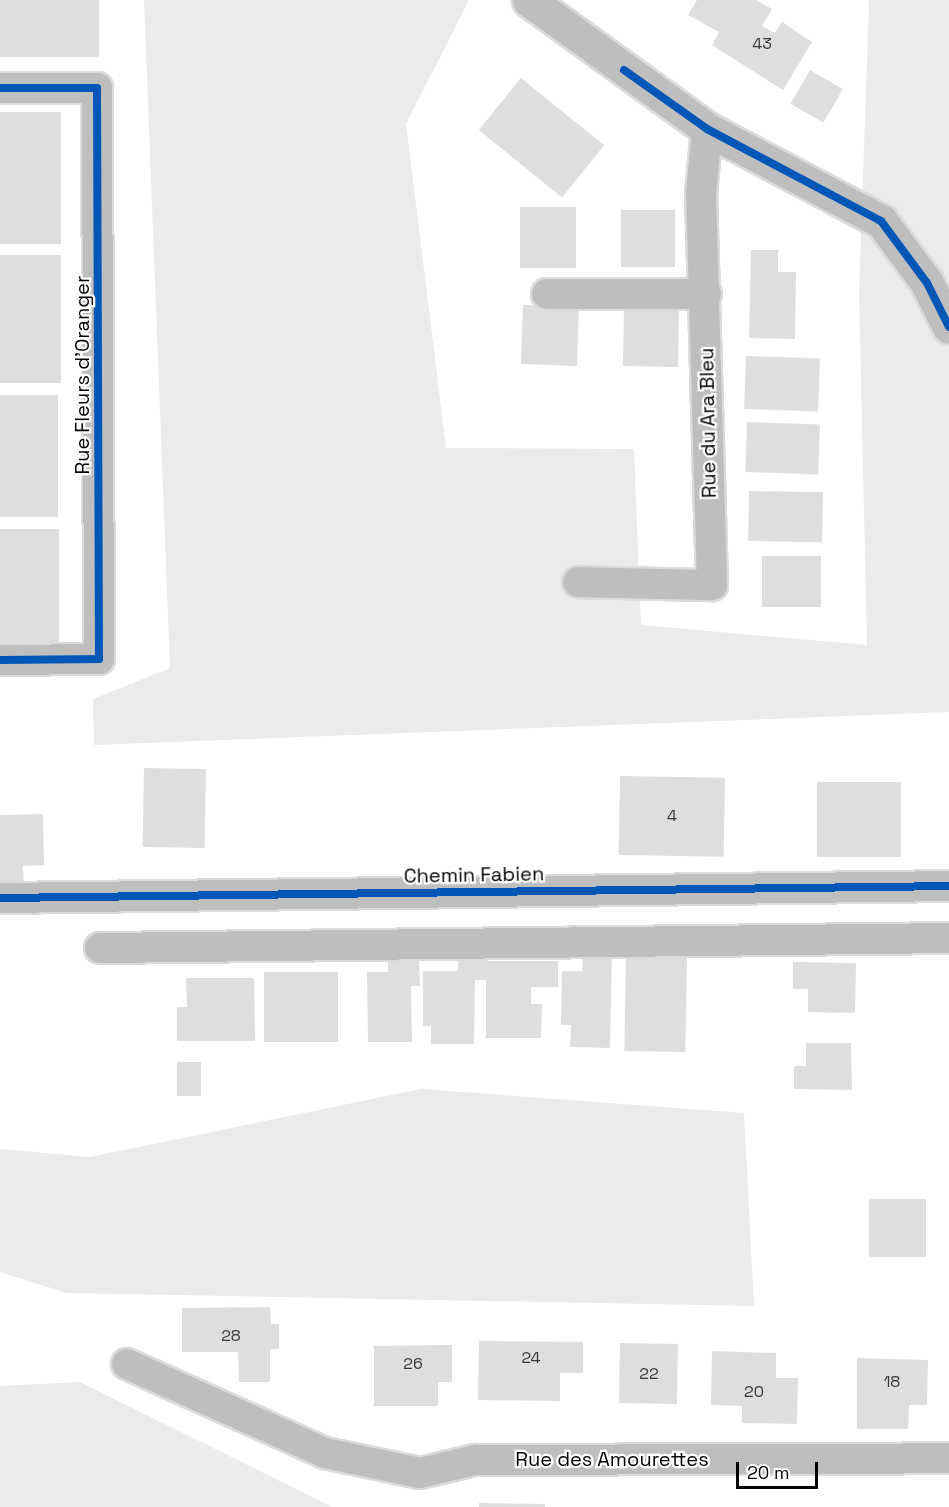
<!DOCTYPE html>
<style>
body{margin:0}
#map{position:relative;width:949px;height:1507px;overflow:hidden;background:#fff;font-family:"Space Grotesk",sans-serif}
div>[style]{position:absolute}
.green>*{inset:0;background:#ebebeb}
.building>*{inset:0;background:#dedede;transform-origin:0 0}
.roads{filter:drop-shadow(2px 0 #dbdbdb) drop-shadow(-2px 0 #dbdbdb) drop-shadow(0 2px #dbdbdb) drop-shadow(0 -2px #dbdbdb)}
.minor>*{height:30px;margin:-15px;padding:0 15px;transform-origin:15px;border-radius:15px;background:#bebebe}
.major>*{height:33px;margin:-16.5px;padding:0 16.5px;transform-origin:16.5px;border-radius:16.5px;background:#bebebe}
.cycleway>*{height:8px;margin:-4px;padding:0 4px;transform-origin:4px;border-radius:4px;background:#0057b8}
span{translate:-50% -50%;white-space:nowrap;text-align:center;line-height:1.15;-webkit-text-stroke:4.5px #fff;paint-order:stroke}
.number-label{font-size:16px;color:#383838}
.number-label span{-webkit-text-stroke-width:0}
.street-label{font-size:20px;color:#000}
.scale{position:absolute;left:736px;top:1462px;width:82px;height:27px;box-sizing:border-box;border:3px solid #000;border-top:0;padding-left:8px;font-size:18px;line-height:21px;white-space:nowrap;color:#000;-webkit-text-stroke:4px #fff;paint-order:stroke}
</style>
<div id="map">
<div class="green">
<i style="clip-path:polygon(144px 0,469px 0,406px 124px,446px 448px,634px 449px,641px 625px,867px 645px,859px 295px,869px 0,949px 0,949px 712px,94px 745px,93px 699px,170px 668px)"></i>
<i style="clip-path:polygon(421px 1089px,744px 1113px,754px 1306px,67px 1293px,0 1272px,0 1149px,90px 1157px)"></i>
<i style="clip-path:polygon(80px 1382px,332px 1507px,0 1507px,0 1386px)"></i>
</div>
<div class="building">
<i style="left:0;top:0;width:99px;height:57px"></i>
<i style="clip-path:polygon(697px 0,756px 0,772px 9px,762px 26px,775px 33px,782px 22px,812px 42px,783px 90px,712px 45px,719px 32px,688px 15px)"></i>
<i style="left:810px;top:70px;width:38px;height:39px;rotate:30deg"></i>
<i style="left:521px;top:78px;width:107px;height:67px;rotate:39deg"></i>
<i style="left:0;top:112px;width:61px;height:132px"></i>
<i style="left:520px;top:207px;width:56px;height:61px"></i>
<i style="left:621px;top:210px;width:54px;height:57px"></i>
<i style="clip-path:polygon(751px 250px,778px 250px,778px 272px,796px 272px,795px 339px,749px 338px)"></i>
<i style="left:0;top:255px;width:61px;height:128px"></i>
<i style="left:523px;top:305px;width:56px;height:59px;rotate:2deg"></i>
<i style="left:624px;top:307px;width:55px;height:59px;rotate:1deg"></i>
<i style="left:746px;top:356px;width:74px;height:53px;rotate:2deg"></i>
<i style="left:0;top:395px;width:58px;height:122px"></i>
<i style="left:747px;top:422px;width:73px;height:50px;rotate:2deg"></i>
<i style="left:749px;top:491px;width:74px;height:50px;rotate:1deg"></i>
<i style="left:59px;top:529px;width:119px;height:59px;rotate:90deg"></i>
<i style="left:762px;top:556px;width:59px;height:51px"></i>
<i style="left:144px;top:768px;width:62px;height:79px;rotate:1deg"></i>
<i style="left:620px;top:776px;width:105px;height:79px;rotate:1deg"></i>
<i style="left:817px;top:782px;width:84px;height:75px"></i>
<i style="clip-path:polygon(43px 814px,44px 865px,23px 866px,24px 885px,0 886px,0 815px)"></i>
<i style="clip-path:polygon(458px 952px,489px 952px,488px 961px,558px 961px,558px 987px,531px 987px,531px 1004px,542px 1004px,541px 1038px,486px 1038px,486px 980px,475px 980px,474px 1044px,431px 1044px,431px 1026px,423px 1026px,423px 971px,458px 971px)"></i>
<i style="clip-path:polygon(583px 953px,612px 953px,610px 1048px,570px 1047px,571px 1025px,561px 1025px,562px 971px,582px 971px)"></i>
<i style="clip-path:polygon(388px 957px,419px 957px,420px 986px,411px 986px,412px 1042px,368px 1042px,367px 972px,388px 972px)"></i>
<i style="left:626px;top:957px;width:61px;height:94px;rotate:1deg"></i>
<i style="clip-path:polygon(793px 962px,856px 963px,855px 1013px,808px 1012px,808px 989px,793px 989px)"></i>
<i style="left:264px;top:972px;width:74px;height:70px"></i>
<i style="clip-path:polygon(186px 978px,254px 978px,255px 1041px,177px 1041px,177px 1007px,187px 1007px)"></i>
<i style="clip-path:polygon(806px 1043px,851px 1043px,852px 1090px,794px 1089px,794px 1066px,806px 1066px)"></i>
<i style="left:177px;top:1062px;width:24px;height:34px"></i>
<i style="left:869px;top:1199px;width:57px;height:58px"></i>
<i style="clip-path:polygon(270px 1307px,271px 1324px,279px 1324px,279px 1349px,270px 1349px,270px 1382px,239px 1382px,238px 1352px,182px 1352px,182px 1308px)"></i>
<i style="clip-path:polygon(479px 1341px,583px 1342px,583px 1373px,560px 1373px,560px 1401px,478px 1400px)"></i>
<i style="left:620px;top:1343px;width:58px;height:60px;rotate:1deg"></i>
<i style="clip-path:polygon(452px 1345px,452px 1382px,438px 1382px,438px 1406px,374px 1406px,374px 1346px)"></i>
<i style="clip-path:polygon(712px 1351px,776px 1353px,776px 1378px,798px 1378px,797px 1424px,742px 1423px,742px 1406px,711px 1405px)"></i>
<i style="clip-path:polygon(857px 1358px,928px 1360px,927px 1405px,909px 1405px,908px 1429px,857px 1429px)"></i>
<i style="clip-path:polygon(479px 1503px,545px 1504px,545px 1507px,479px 1507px)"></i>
</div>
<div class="roads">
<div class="minor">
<i style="left:0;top:88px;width:97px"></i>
<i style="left:97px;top:88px;width:571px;rotate:89.8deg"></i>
<i style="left:99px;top:659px;width:99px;rotate:179.4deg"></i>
<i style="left:547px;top:294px;width:159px"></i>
<i style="left:578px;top:582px;width:134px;rotate:1.3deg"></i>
<i style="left:712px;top:585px;width:391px;rotate:-91.6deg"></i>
<i style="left:701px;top:194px;width:65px;rotate:-84.7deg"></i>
<i style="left:0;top:898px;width:949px;rotate:-0.72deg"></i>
<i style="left:100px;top:948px;width:849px;rotate:-0.67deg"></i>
<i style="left:127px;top:1364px;width:217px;rotate:24.2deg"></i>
<i style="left:325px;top:1453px;width:97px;rotate:11.9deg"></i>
<i style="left:420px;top:1473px;width:57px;rotate:-13.3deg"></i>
<i style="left:475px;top:1460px;width:474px;rotate:-0.2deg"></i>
</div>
<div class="major">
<i style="left:529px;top:0;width:220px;rotate:35.9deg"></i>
<i style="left:707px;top:129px;width:197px;rotate:27.9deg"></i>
<i style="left:881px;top:221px;width:77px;rotate:53.4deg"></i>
<i style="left:927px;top:283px;width:49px;rotate:63.4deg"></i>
</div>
</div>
<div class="cycleway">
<i style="left:624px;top:70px;width:102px;rotate:35.4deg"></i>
<i style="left:707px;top:129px;width:197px;rotate:27.9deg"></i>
<i style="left:881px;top:221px;width:77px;rotate:53.4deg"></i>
<i style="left:927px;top:283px;width:49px;rotate:63.4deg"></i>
<i style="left:0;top:88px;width:97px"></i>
<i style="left:97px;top:88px;width:571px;rotate:89.8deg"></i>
<i style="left:99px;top:659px;width:99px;rotate:179.4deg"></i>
<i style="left:0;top:898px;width:949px;rotate:-0.72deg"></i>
</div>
<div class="number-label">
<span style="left:762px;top:44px">43</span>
<span style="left:672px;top:816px">4</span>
<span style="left:231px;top:1336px">28</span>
<span style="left:531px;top:1358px">24</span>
<span style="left:413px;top:1364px">26</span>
<span style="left:649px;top:1374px">22</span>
<span style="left:892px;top:1382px">18</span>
<span style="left:754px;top:1392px">20</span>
</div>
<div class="street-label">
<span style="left:82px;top:375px;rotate:-90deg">Rue Fleurs d'Oranger</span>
<span style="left:708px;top:423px;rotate:-91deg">Rue du Ara Bleu</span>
<span style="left:474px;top:875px;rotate:-1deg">Chemin Fabien</span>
<span style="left:612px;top:1459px">Rue des Amourettes</span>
</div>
<div class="scale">20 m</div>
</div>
